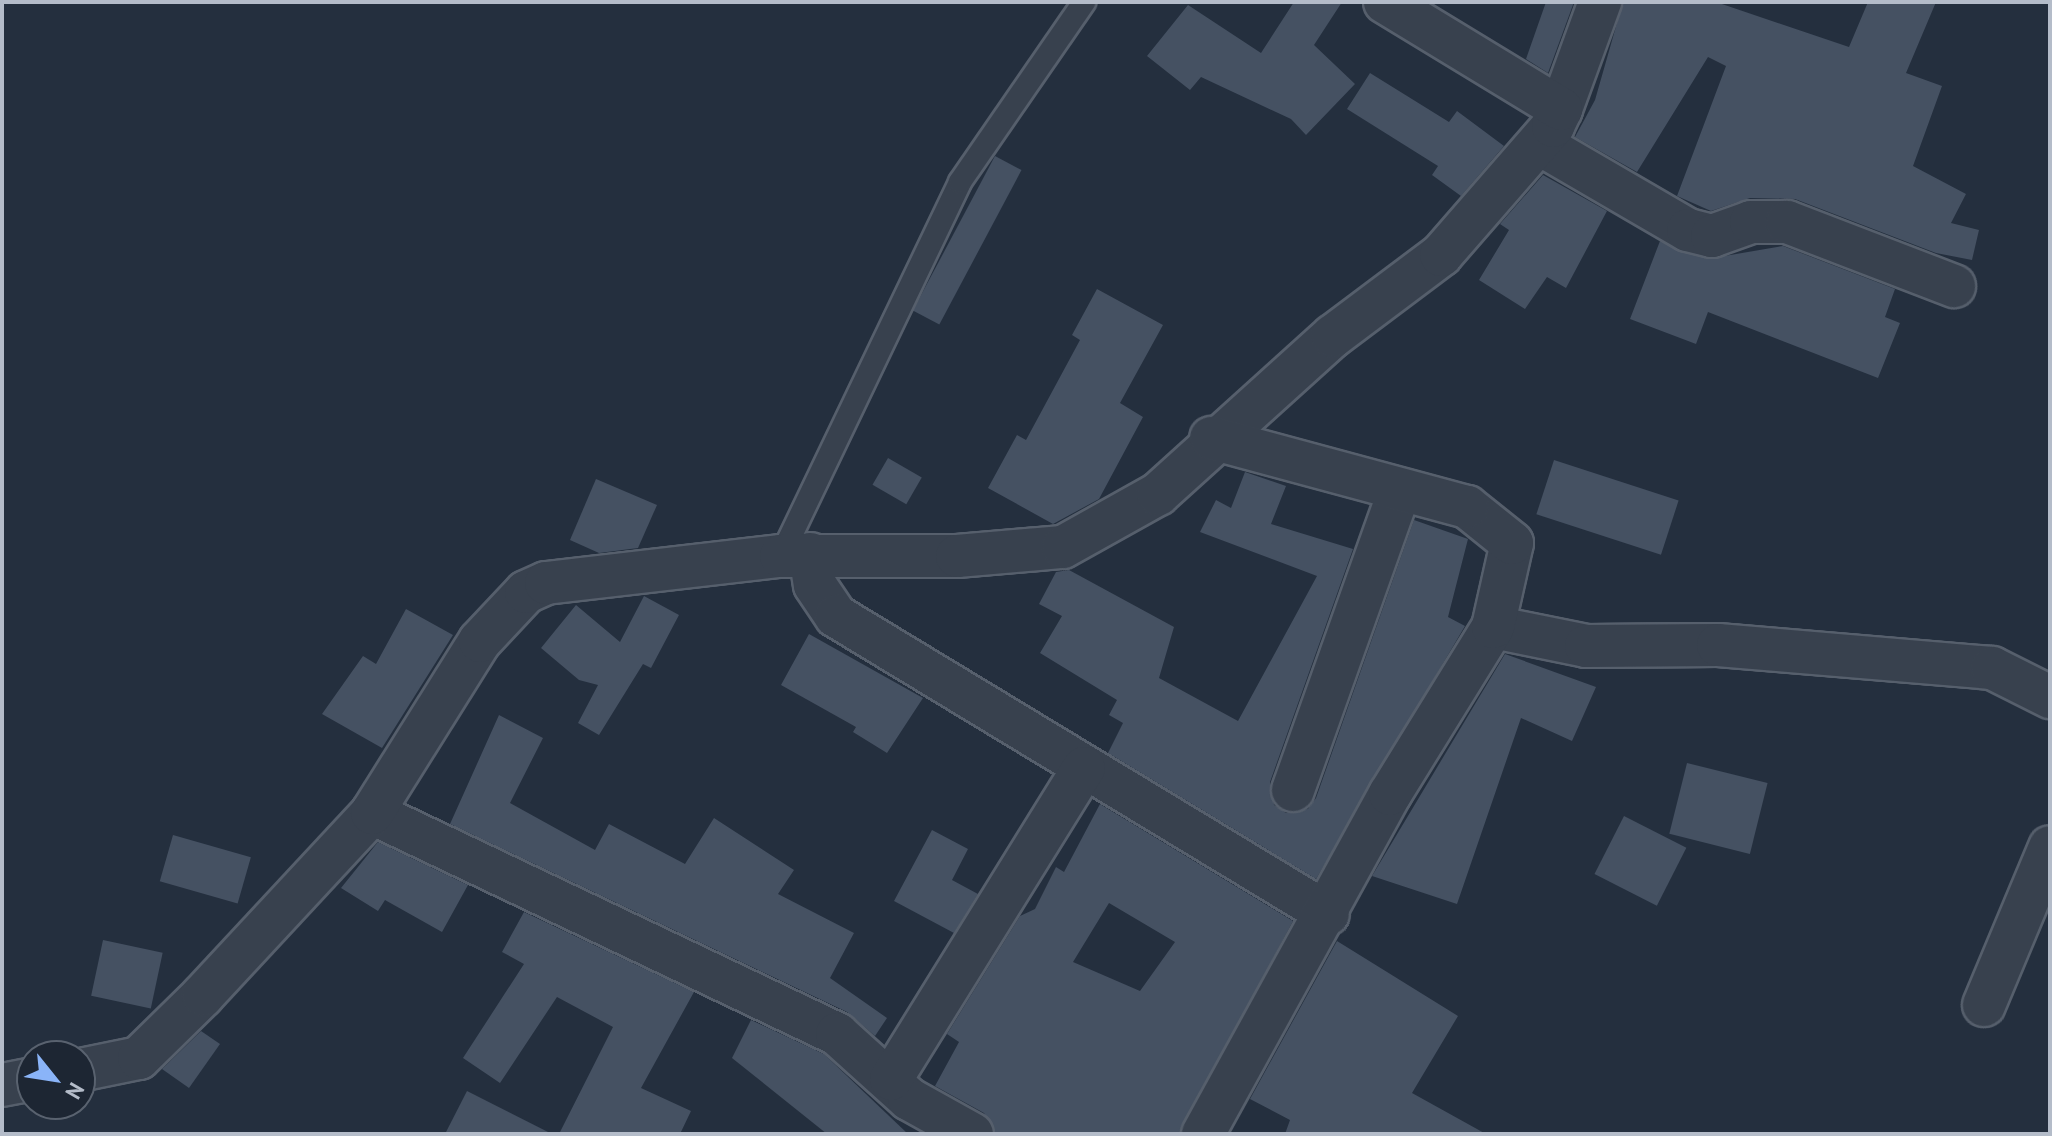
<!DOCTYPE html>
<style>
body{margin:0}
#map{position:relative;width:2052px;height:1136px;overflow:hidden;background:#242f3e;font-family:"PT Sans",sans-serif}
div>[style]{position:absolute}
.building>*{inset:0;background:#455162;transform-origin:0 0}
.roads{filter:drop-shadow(2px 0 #565f6c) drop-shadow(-2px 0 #565f6c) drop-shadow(0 2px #565f6c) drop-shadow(0 -2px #565f6c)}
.lane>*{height:22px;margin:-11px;padding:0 11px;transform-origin:11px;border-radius:11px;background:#38414e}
.street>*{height:42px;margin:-21px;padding:0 21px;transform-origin:21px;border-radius:21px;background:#38414e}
span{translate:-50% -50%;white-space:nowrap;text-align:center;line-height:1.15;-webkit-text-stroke:7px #1d2633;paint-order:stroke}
.frame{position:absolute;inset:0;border:4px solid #b4bcc9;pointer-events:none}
.north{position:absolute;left:16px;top:1040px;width:80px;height:80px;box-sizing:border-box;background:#1d2633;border:2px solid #59626f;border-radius:50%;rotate:120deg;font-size:22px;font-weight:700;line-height:32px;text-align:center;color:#b4bcc9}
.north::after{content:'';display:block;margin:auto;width:28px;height:36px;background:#8ab4f8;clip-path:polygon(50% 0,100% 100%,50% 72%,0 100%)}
</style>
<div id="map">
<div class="building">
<i style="clip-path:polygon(1294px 2px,1342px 2px,1314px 45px,1355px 84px,1306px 135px,1291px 119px,1201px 77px,1190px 90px,1147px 56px,1188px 5px,1261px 53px)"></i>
<i style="clip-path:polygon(1546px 2px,1574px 2px,1548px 73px,1526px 59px)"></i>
<i style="clip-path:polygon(1623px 2px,1716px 2px,1849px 47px,1868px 2px,1936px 2px,1906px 73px,1942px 86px,1913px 166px,1966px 194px,1951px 223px,1979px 230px,1972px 260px,1936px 253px,1795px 199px,1750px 198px,1711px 211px,1677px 196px,1726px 66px,1708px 57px,1637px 172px,1575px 137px,1595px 100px)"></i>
<i style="clip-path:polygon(1370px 73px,1449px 122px,1457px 111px,1504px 146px,1461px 196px,1432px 175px,1438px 166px,1347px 109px)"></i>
<i style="left:995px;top:156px;width:30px;height:175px;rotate:28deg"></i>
<i style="clip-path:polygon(1543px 175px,1607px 211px,1566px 288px,1547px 277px,1525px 309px,1479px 280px,1509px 230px,1500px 224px)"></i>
<i style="clip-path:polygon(1660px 241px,1707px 259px,1783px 246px,1895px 289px,1885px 317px,1900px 323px,1878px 378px,1708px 312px,1696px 344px,1630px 319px)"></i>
<i style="clip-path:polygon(1097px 289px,1163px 325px,1120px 403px,1143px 417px,1099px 499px,1053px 524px,988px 488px,1017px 435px,1026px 440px,1080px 340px,1072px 335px)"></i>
<i style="left:888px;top:458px;width:39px;height:31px;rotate:30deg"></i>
<i style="left:1554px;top:460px;width:131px;height:57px;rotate:18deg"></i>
<i style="clip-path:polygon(1245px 472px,1286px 486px,1271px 524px,1353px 549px,1270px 782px,1274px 805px,1286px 813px,1308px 809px,1316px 798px,1414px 520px,1468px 539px,1448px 617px,1465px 626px,1316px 879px,1108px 753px,1123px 723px,1109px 715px,1117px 700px,1040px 653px,1062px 616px,1039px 604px,1056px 572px,1069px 570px,1174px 627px,1159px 678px,1238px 721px,1317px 576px,1200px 532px,1216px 500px,1231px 508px)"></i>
<i style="clip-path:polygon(596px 479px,657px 505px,638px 548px,599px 553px,570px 540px)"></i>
<i style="clip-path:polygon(644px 596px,679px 615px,651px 668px,643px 664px,599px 735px,578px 723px,598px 685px,579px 680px,541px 648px,576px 605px,620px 642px)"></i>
<i style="clip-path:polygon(406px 609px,453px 635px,382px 748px,322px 714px,363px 656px,376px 664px)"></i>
<i style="clip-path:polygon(809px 634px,923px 698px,887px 753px,853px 732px,856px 727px,781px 685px)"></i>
<i style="clip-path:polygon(1505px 654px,1596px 687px,1572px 741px,1521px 718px,1457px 904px,1372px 876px)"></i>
<i style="clip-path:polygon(499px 715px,543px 738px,510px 803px,595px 850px,609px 824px,685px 864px,714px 818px,794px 870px,778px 894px,854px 933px,830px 978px,887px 1018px,875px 1036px,847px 1012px,450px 824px)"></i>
<i style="left:1687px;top:763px;width:83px;height:73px;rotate:14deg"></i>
<i style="clip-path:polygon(evenodd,1100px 804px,1293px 921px,1179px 1134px,996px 1134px,984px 1113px,935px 1086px,959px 1042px,947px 1034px,1020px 916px,1035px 909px,1056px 867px,1064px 872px,1100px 804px,1109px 903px,1175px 942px,1140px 991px,1073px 962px,1109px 903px)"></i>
<i style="left:1624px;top:816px;width:70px;height:65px;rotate:27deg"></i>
<i style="clip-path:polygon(932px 830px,968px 849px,952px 880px,978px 894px,954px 933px,894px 901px)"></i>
<i style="left:173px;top:835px;width:81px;height:48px;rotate:16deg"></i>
<i style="clip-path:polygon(378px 842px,468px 885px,442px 932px,385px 900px,378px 911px,341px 888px)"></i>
<i style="clip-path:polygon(524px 912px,694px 992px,641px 1088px,691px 1111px,680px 1134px,559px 1134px,613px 1027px,557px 997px,500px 1083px,463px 1058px,524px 964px,502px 952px)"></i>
<i style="left:103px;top:940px;width:61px;height:57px;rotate:12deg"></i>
<i style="clip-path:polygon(1337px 941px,1458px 1016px,1412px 1093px,1486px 1134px,1285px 1134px,1290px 1120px,1250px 1099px)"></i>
<i style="clip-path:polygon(751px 1020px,824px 1054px,908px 1134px,827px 1134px,732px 1058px)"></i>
<i style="clip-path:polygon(201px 1031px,220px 1044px,189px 1088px,162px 1069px)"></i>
<i style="clip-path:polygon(467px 1091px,552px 1134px,445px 1134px)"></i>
</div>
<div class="roads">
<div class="lane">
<i style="left:781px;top:556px;width:415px;rotate:-64.4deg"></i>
<i style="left:960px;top:182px;width:219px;rotate:-55.4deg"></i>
</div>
<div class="street">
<i style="left:1561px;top:109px;width:114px;rotate:-70deg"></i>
<i style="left:1540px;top:144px;width:171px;rotate:30.2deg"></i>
<i style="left:1688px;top:230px;width:25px;rotate:14deg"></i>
<i style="left:1712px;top:236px;width:41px;rotate:-19.7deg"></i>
<i style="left:1751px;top:222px;width:36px"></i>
<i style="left:1787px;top:222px;width:179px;rotate:21deg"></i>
<i style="left:810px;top:554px;width:31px;rotate:81deg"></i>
<i style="left:815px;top:585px;width:37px;rotate:56deg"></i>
<i style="left:836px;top:616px;width:575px;rotate:31.2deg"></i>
<i style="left:1493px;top:627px;width:95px;rotate:11.5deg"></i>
<i style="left:1586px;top:646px;width:132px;rotate:-0.4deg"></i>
<i style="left:1718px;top:645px;width:275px;rotate:4.8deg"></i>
<i style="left:1992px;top:668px;width:65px;rotate:26.6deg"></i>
<i style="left:1293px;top:790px;width:316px;rotate:-70.4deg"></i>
<i style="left:372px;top:813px;width:515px;rotate:25.42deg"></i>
<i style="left:837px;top:1034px;width:97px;rotate:42.1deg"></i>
<i style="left:909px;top:1099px;width:72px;rotate:29.1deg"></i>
<i style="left:1984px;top:1005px;width:171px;rotate:-67.3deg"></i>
<i style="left:80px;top:1070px;width:60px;rotate:-11.5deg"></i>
<i style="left:139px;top:1058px;width:90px;rotate:-44.5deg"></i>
<i style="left:203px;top:995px;width:248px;rotate:-47.1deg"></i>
<i style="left:372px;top:813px;width:203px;rotate:-57.9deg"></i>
<i style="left:480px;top:641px;width:67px;rotate:-46.8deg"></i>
<i style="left:526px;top:592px;width:22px;rotate:-24deg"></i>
<i style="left:546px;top:583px;width:237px;rotate:-6.6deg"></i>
<i style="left:781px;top:556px;width:176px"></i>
<i style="left:957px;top:556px;width:106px;rotate:-4.9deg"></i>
<i style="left:1063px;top:547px;width:109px;rotate:-29.2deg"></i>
<i style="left:1158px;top:494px;width:236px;rotate:-42.1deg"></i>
<i style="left:1333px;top:336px;width:135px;rotate:-36.9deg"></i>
<i style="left:1441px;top:255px;width:171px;rotate:-49deg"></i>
<i style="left:1553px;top:126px;width:19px;rotate:-65deg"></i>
<i style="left:1561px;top:109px;width:206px;rotate:-148.7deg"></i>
<i style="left:891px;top:1079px;width:366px;rotate:-58.2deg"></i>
<i style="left:2px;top:1085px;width:31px;rotate:-11deg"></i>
<i style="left:1203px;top:1134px;width:388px;rotate:-61.2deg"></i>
<i style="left:1390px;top:794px;width:196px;rotate:-58.3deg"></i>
<i style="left:1493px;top:627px;width:86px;rotate:-77.3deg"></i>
<i style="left:1512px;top:543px;width:58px;rotate:-141.3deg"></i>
<i style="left:1467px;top:507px;width:265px;rotate:-164.9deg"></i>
</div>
</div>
<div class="frame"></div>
<div class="north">N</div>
</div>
